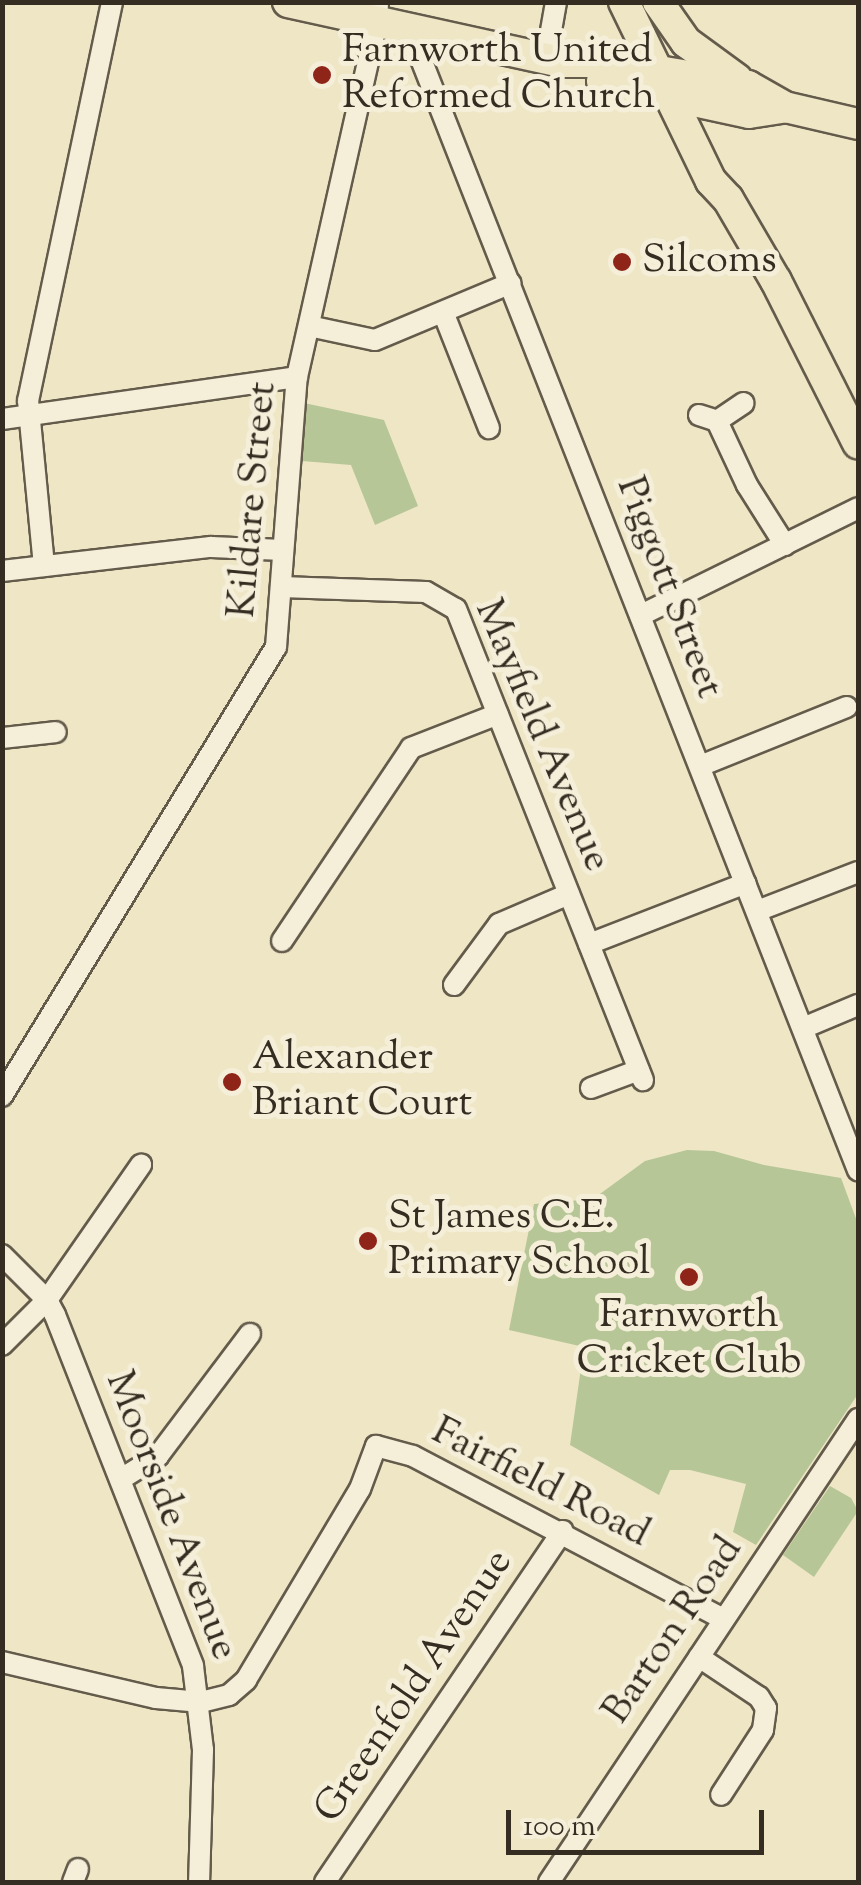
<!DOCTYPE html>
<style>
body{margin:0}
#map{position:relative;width:861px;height:1885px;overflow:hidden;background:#efe6c6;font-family:"Sorts Mill Goudy",serif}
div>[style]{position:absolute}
.green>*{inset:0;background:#b7c697}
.roads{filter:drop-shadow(2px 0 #645b4b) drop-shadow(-2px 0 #645b4b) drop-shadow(0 2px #645b4b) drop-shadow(0 -2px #645b4b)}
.street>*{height:20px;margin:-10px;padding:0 10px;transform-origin:10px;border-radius:10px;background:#f5efda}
.primary>*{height:30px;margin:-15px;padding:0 15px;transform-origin:15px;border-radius:15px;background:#efe6c6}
.dots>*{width:28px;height:28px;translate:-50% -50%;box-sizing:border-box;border:5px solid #f5efda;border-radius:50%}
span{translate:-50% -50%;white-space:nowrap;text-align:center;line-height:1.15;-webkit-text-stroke:10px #f5efda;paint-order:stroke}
.poi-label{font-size:40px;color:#362d22}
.left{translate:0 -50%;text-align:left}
.street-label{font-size:40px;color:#362d22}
.frame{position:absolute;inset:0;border:5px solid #362d22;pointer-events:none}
.scale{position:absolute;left:506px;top:1810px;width:258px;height:45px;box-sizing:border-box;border:5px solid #362d22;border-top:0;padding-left:12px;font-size:30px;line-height:35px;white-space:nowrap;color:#362d22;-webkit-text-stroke:8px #f5efda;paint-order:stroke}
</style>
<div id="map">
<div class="green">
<i style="clip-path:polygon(304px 403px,384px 420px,418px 506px,375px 525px,351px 465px,302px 461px)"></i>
<i style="clip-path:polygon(687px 1150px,714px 1151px,764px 1165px,841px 1178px,858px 1224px,858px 1394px,756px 1545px,733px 1532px,746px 1484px,690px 1470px,670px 1470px,659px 1495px,570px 1445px,584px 1347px,509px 1330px,534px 1204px,593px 1199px,645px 1161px)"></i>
<i style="clip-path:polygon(830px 1486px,851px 1498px,858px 1511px,814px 1577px,783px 1555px)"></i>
</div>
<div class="roads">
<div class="street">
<i style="left:414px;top:30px;width:19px;rotate:81deg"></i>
<i style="left:417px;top:49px;width:1205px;rotate:68.53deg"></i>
<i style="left:546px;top:59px;width:58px;rotate:-80deg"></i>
<i style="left:443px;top:312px;width:125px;rotate:68.4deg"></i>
<i style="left:309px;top:326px;width:67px;rotate:12deg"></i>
<i style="left:375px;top:340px;width:147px;rotate:-22.7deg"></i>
<i style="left:699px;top:415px;width:19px;rotate:18deg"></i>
<i style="left:717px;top:421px;width:32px;rotate:-34deg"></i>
<i style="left:2px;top:419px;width:298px;rotate:-8.1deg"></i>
<i style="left:717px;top:421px;width:71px;rotate:64.9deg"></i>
<i style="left:747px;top:485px;width:71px;rotate:57.7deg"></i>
<i style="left:44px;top:566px;width:166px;rotate:-95.5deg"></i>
<i style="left:28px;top:401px;width:408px;rotate:-78.1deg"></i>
<i style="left:2px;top:571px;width:210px;rotate:-6.6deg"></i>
<i style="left:211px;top:547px;width:72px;rotate:2.4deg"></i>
<i style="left:281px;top:587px;width:145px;rotate:2deg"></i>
<i style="left:426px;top:592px;width:34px;rotate:30deg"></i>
<i style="left:456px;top:609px;width:507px;rotate:68.35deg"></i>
<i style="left:641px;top:615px;width:242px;rotate:-26.2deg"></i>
<i style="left:2px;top:738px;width:54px;rotate:-6.3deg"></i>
<i style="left:700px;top:766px;width:158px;rotate:-21.9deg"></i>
<i style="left:757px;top:911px;width:108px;rotate:-21.1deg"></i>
<i style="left:282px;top:941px;width:232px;rotate:-56.2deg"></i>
<i style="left:411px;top:748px;width:93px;rotate:-21.3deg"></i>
<i style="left:589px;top:944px;width:168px;rotate:-21.2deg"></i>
<i style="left:454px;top:985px;width:76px;rotate:-53.6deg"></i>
<i style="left:499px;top:924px;width:76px;rotate:-23.2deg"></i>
<i style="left:803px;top:1028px;width:60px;rotate:-22.7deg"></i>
<i style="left:591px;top:1088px;width:51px;rotate:-20.6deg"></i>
<i style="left:2px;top:1096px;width:526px;rotate:-58.61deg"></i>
<i style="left:276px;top:647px;width:271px;rotate:-85.6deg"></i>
<i style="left:297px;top:377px;width:364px;rotate:-77.3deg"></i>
<i style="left:377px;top:22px;width:20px;rotate:-87deg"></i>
<i style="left:2px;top:1255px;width:64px;rotate:45deg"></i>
<i style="left:47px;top:1300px;width:17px;rotate:62deg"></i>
<i style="left:55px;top:1315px;width:377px;rotate:68.5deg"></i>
<i style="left:193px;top:1666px;width:85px;rotate:83.2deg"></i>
<i style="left:203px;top:1750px;width:132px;rotate:91.7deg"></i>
<i style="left:2px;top:1345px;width:64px;rotate:-45deg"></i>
<i style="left:47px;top:1300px;width:165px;rotate:-55.2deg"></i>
<i style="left:121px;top:1479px;width:44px;rotate:-31.9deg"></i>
<i style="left:158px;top:1456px;width:153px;rotate:-53deg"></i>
<i style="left:699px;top:1657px;width:72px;rotate:33.7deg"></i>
<i style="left:759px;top:1697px;width:13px;rotate:58deg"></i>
<i style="left:766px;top:1708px;width:22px;rotate:98deg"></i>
<i style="left:763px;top:1730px;width:77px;rotate:122.9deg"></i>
<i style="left:2px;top:1662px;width:158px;rotate:13.2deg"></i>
<i style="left:156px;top:1698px;width:45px;rotate:5.1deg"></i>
<i style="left:201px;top:1702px;width:29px;rotate:-14deg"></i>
<i style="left:229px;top:1695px;width:23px;rotate:-41deg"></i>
<i style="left:246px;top:1680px;width:222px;rotate:-59.2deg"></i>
<i style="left:360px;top:1489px;width:46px;rotate:-69.6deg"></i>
<i style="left:376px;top:1446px;width:38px;rotate:15deg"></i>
<i style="left:413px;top:1456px;width:350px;rotate:27.7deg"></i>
<i style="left:73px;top:1882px;width:14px;rotate:-69deg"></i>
<i style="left:325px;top:1882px;width:424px;rotate:-55.9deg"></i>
<i style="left:549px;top:1882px;width:557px;rotate:-56.28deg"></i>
</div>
<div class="primary">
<i style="left:288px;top:2px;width:280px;rotate:12.4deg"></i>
<i style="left:562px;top:62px;width:43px"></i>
<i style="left:605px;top:62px;width:145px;rotate:9.5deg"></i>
<i style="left:748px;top:86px;width:43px;rotate:29.6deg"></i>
<i style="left:785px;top:107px;width:75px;rotate:13.1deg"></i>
<i style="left:624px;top:2px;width:199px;rotate:64.1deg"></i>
<i style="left:711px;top:181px;width:25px;rotate:47deg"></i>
<i style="left:728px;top:199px;width:95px;rotate:59.7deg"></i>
<i style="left:776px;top:281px;width:182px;rotate:63.2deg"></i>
<i style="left:658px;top:2px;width:49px;rotate:55deg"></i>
<i style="left:686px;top:42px;width:63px;rotate:36deg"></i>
<i style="left:602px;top:81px;width:150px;rotate:12.3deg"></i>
<i style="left:749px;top:113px;width:36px;rotate:-9deg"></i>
</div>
</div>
<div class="dots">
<i style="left:322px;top:75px;background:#8f2418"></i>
<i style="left:622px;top:262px;background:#8f2418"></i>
<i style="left:232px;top:1082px;background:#8f2418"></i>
<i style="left:368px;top:1241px;background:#8f2418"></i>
<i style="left:689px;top:1277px;background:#8f2418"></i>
</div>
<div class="poi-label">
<span class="left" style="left:342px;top:75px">Farnworth United<br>Reformed Church</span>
<span class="left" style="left:642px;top:262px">Silcoms</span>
<span class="left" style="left:252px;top:1082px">Alexander<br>Briant Court</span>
<span class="left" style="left:388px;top:1241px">St James C.E.<br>Primary School</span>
<span style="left:689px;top:1340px">Farnworth<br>Cricket Club</span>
</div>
<div class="street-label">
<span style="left:254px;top:500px;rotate:-85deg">Kildare Street</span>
<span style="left:668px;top:588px;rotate:69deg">Piggott Street</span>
<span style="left:541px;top:736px;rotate:67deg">Mayfield Avenue</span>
<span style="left:540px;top:1484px;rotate:27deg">Fairfield Road</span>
<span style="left:170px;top:1516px;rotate:69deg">Moorside Avenue</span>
<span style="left:674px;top:1631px;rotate:-56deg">Barton Road</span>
<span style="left:415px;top:1687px;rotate:-56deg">Greenfold Avenue</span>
</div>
<div class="frame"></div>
<div class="scale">100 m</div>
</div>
